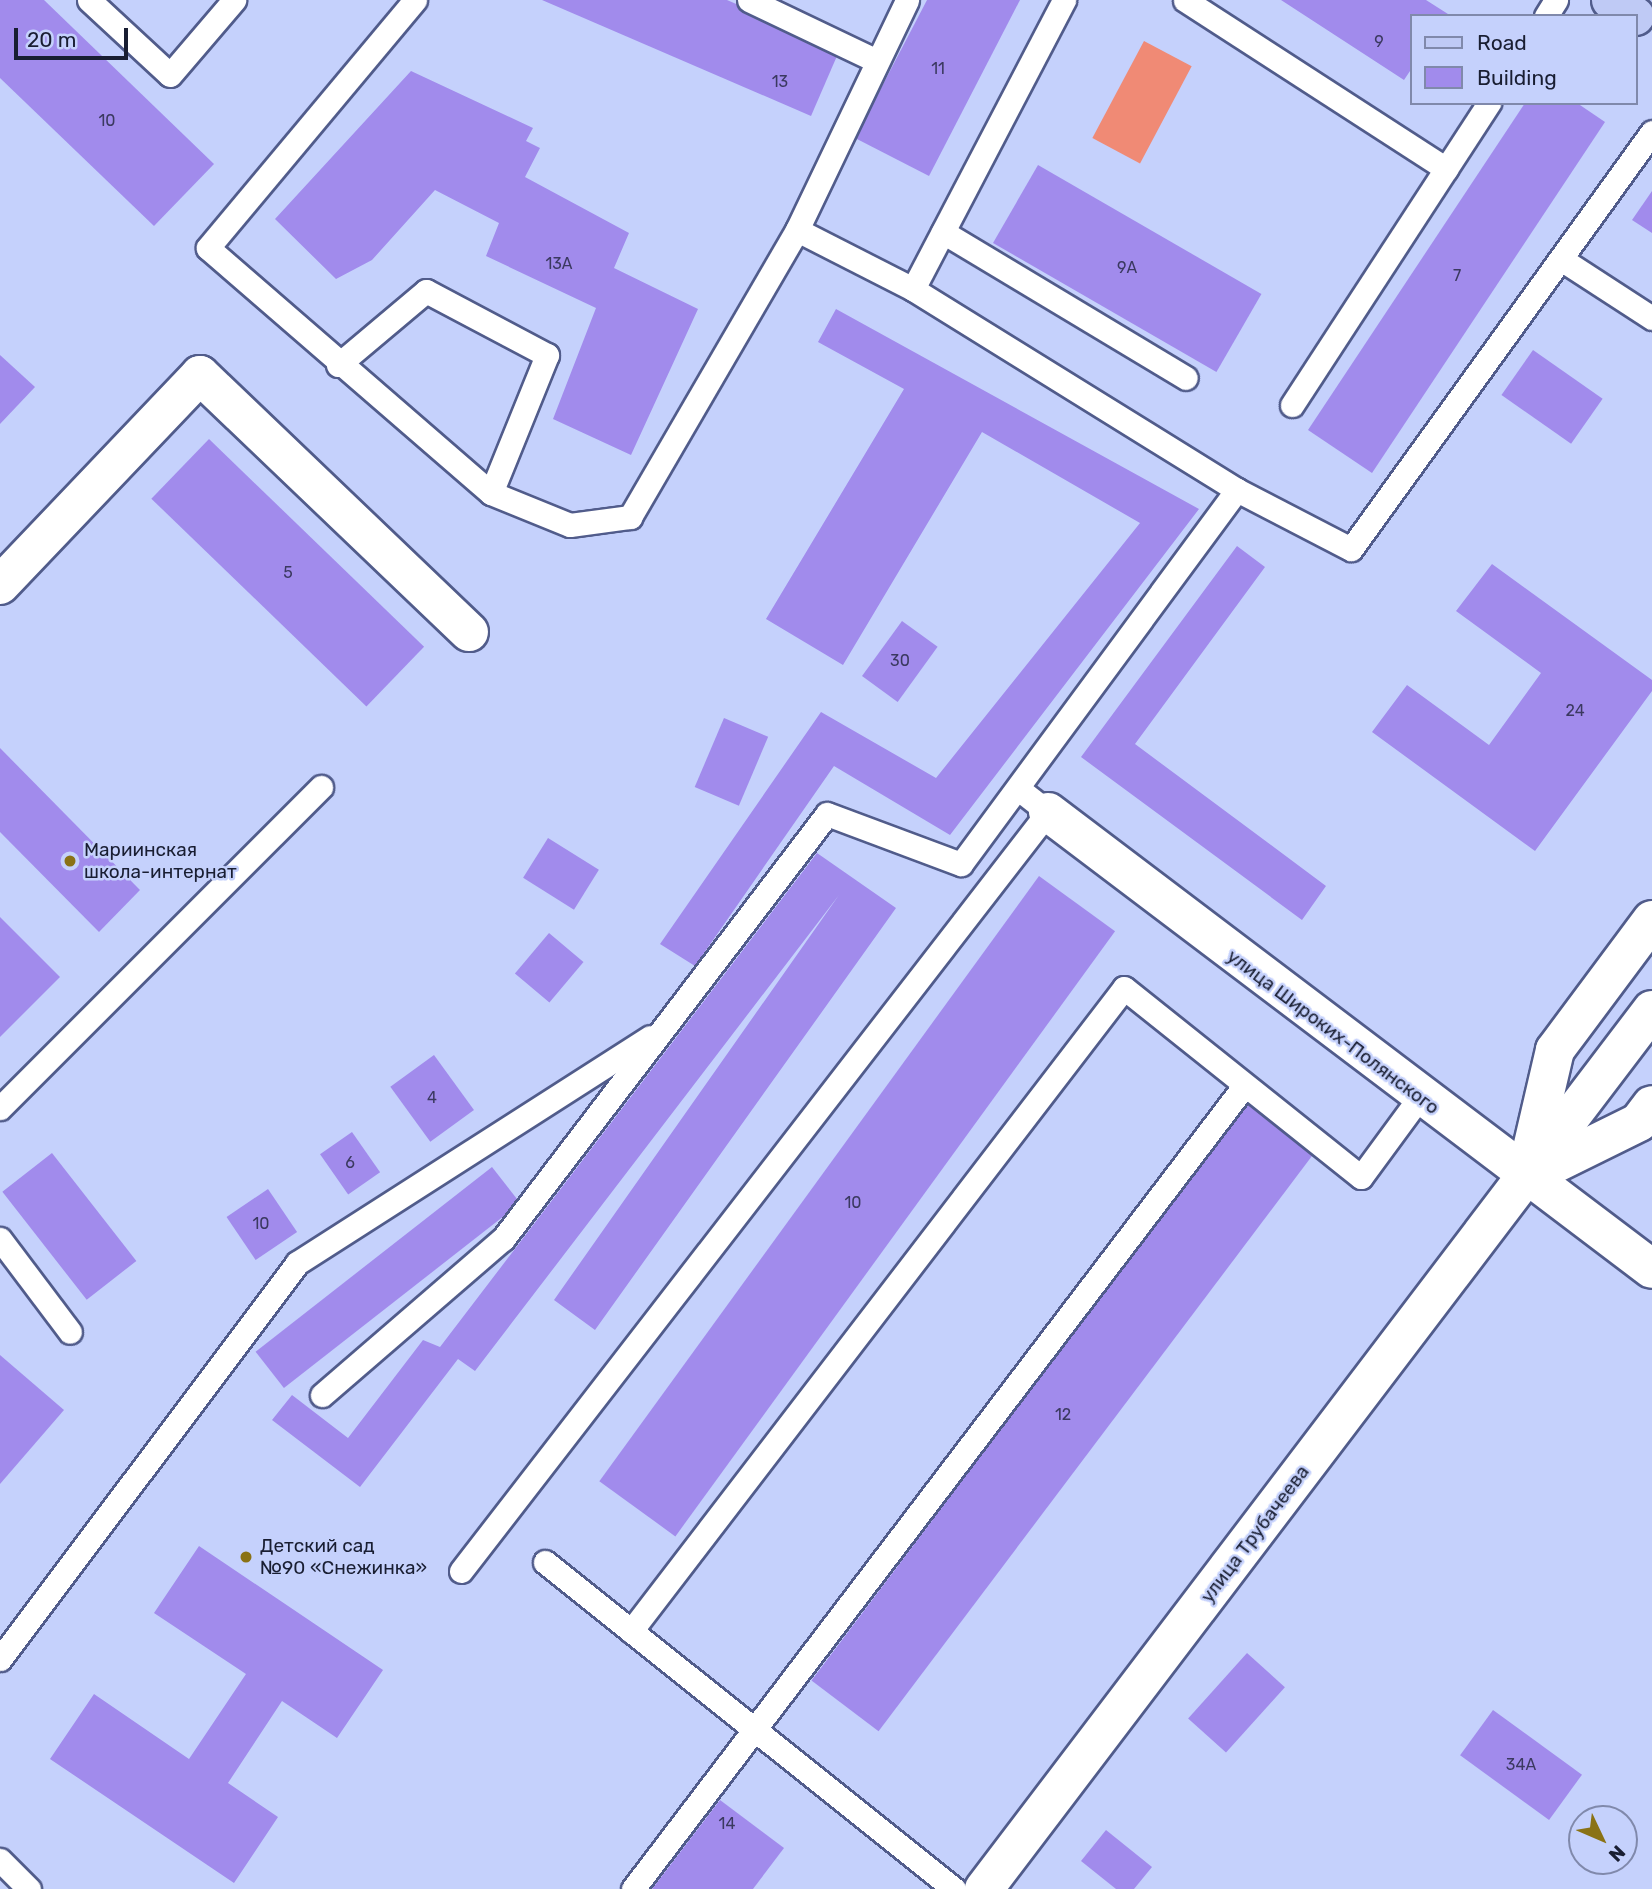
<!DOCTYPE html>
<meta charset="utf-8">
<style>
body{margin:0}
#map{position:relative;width:1652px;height:1889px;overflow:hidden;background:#c5d1fc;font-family:Rubik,sans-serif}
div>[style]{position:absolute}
.green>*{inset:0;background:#f08a75;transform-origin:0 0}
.building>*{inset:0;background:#a18bec;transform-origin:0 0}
.roads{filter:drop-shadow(2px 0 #515c8b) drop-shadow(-2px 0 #515c8b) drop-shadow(0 2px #515c8b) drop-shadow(0 -2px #515c8b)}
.service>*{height:23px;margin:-11.5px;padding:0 11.5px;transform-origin:11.5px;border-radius:11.5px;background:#fff}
.minor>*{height:38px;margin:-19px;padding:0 19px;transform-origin:19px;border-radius:19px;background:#fff}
.secondary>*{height:38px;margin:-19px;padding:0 19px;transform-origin:19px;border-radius:19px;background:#fff}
.primary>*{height:38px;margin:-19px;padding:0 19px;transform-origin:19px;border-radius:19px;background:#bfcaf5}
.dots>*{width:19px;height:19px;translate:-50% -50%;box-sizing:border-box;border:4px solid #c5d1fc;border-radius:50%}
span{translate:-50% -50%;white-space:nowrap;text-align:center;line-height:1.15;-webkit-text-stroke:5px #c5d1fc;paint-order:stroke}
.number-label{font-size:16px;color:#3b3960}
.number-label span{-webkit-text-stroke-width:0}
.poi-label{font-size:19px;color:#191e32}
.left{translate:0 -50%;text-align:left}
.street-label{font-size:19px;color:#191e32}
.legend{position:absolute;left:1410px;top:14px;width:228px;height:91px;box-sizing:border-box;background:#c5d1fc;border:2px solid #8089ab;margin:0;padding:9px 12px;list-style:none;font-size:21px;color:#191e32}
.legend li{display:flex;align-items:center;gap:14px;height:35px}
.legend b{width:35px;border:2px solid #8089ab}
.north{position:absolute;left:1568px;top:1805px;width:70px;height:70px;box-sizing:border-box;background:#c5d1fc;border:2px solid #8089ab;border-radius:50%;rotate:134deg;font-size:19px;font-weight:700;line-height:28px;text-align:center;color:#191e32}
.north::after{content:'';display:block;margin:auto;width:24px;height:32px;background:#8a7215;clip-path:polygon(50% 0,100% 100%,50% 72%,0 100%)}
.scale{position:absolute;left:14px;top:28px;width:114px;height:32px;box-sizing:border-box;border:4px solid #191e32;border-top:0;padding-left:9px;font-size:21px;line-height:24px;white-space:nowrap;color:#191e32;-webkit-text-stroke:5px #c5d1fc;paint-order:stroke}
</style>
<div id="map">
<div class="green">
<i style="left:1144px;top:41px;width:54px;height:110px;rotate:28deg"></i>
</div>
<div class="building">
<i style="clip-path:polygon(0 0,44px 0,214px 164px,154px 226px,0 78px)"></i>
<i style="clip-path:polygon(542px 0,727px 0,840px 49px,811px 116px)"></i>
<i style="clip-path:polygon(927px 0,1020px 0,929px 176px,855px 138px)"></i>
<i style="clip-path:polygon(1281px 0,1426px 0,1448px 14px,1412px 16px,1412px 68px,1404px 80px)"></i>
<i style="clip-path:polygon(411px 71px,533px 128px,526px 141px,540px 148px,525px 177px,629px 233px,614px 268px,698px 309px,631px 455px,553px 419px,596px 308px,486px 256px,499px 223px,435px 190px,372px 260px,336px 279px,275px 219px)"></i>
<i style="clip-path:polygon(1525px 103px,1577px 103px,1605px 122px,1372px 473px,1308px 430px)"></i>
<i style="left:1038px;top:165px;width:258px;height:90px;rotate:30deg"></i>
<i style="clip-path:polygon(1652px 191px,1652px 233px,1632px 220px)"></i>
<i style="clip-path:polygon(836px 309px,1199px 509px,950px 835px,834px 766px,695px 966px,660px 944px,821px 712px,936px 778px,1140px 523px,982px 432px,843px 665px,766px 619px,904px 389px,818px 342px)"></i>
<i style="left:1533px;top:350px;width:85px;height:55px;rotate:35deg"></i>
<i style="clip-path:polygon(0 355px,35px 387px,0 424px)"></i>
<i style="left:209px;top:439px;width:299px;height:83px;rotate:44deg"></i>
<i style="clip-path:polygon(1237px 546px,1265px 567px,1135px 744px,1326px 886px,1302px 920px,1081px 757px)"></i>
<i style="clip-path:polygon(1492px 564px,1652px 680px,1652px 691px,1535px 851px,1372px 732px,1407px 685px,1489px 745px,1541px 673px,1456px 611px)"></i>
<i style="left:902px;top:621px;width:44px;height:68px;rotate:36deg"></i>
<i style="left:724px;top:718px;width:48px;height:75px;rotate:23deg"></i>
<i style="clip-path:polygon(0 748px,140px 890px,99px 932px,0 832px)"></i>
<i style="left:548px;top:838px;width:60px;height:47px;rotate:32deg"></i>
<i style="clip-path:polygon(817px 853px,896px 908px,595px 1330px,554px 1300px,839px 895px,475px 1371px,458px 1359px,360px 1487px,272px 1420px,292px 1395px,348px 1438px,423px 1340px,440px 1347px)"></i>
<i style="left:1039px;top:876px;width:94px;height:748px;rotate:36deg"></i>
<i style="clip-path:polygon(0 917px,60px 977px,0 1037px)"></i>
<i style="left:549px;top:933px;width:45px;height:53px;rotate:40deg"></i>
<i style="left:434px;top:1055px;width:68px;height:54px;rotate:54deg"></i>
<i style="left:1249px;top:1100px;width:84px;height:727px;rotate:37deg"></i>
<i style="left:352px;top:1132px;width:49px;height:39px;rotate:55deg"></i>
<i style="left:52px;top:1153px;width:137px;height:63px;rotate:52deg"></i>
<i style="left:492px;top:1167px;width:46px;height:300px;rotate:52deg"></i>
<i style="left:268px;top:1189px;width:52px;height:50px;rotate:56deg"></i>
<i style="clip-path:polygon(0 1355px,64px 1410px,0 1484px)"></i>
<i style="clip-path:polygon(199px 1546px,383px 1670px,337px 1738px,282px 1701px,228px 1783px,278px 1817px,234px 1883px,50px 1759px,94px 1694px,189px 1759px,246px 1674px,154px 1613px)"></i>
<i style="left:1247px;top:1653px;width:51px;height:88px;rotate:42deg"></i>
<i style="left:1493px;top:1710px;width:110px;height:56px;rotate:36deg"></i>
<i style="clip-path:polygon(720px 1800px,784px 1848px,753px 1889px,652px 1889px)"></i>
<i style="clip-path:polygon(1106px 1830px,1152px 1867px,1134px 1889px,1116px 1889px,1081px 1861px)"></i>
</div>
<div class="roads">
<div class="service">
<i style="left:89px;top:0;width:110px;rotate:42.8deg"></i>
<i style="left:170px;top:75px;width:99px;rotate:-49.5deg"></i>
<i style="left:415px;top:0;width:323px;rotate:129.9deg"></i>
<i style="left:208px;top:248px;width:374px;rotate:40.9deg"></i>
<i style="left:491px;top:493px;width:85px;rotate:22.1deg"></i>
<i style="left:570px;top:525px;width:61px;rotate:-7.6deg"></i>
<i style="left:630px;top:517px;width:332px;rotate:-59.8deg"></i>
<i style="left:797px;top:230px;width:255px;rotate:-64.4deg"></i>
<i style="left:749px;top:0;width:142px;rotate:25.5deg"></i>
<i style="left:1185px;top:0;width:311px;rotate:32.9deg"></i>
<i style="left:1546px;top:16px;width:19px;rotate:-58deg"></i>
<i style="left:943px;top:232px;width:283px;rotate:31deg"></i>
<i style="left:1561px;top:259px;width:108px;rotate:33deg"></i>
<i style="left:913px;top:289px;width:326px;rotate:-62.4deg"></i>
<i style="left:338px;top:365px;width:115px;rotate:-40.1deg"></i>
<i style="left:426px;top:291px;width:137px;rotate:27.9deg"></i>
<i style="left:547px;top:355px;width:149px;rotate:112.1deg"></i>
<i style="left:1292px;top:405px;width:361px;rotate:-56.9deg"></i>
<i style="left:1237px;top:490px;width:128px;rotate:27.4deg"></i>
<i style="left:1351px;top:549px;width:514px;rotate:-54.18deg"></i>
<i style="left:0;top:1108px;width:454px;rotate:-45deg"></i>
<i style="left:0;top:1239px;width:116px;rotate:53deg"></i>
<i style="left:322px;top:1395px;width:239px;rotate:-40.8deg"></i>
<i style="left:503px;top:1239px;width:534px;rotate:-52.68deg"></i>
<i style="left:827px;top:814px;width:143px;rotate:20.5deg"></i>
<i style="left:961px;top:864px;width:465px;rotate:-53.6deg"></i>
<i style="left:1237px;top:490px;width:381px;rotate:-148.2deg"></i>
<i style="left:913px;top:289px;width:130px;rotate:-153deg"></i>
<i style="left:545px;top:1562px;width:524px;rotate:38.64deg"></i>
<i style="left:461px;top:1571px;width:960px;rotate:-52.28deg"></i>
<i style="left:1048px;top:812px;width:37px;rotate:-142deg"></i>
<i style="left:631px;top:1631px;width:810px;rotate:-52.52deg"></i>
<i style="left:1124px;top:988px;width:303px;rotate:38.6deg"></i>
<i style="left:1361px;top:1177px;width:98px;rotate:-53.7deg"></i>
<i style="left:0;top:1659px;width:495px;rotate:-53.1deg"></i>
<i style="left:297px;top:1263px;width:419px;rotate:-32.6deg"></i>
<i style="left:0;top:1860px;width:41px;rotate:45deg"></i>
<i style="left:633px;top:1889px;width:1009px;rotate:-52.73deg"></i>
</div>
<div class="minor">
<i style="left:0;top:585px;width:290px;rotate:-46.4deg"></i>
<i style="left:200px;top:375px;width:372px;rotate:43.7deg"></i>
<i style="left:1048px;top:812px;width:757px;rotate:37.11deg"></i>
</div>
<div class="secondary">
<i style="left:1528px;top:1166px;width:119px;rotate:-76.9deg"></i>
<i style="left:1555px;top:1050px;width:162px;rotate:-53.3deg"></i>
<i style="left:1534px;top:1174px;width:117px;rotate:-26.3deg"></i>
<i style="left:1639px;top:1122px;width:21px;rotate:-53deg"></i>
<i style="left:984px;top:1889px;width:1104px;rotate:-52.77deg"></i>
</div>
<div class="primary">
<i style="left:1611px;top:0;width:29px;rotate:34deg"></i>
</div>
</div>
<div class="dots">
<i style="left:70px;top:861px;background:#8a7215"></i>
<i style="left:246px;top:1557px;background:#8a7215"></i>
</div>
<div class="number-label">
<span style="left:1379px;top:42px">9</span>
<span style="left:938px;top:69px">11</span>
<span style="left:780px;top:82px">13</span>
<span style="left:107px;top:121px">10</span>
<span style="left:559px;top:264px">13А</span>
<span style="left:1127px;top:268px">9А</span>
<span style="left:1457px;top:276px">7</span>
<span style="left:288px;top:573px">5</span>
<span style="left:900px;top:661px">30</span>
<span style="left:1575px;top:711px">24</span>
<span style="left:432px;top:1098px">4</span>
<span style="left:350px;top:1163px">6</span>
<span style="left:853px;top:1203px">10</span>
<span style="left:261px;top:1224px">10</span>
<span style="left:1063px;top:1415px">12</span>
<span style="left:1521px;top:1765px">34А</span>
<span style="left:727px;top:1824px">14</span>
</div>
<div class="poi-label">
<span class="left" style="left:84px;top:861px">Мариинская<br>школа-интернат</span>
<span class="left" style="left:260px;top:1557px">Детский сад<br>№90 «Снежинка»</span>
</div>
<div class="street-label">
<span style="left:1333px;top:1032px;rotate:37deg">улица Широких-Полянского</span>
<span style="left:1255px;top:1534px;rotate:-53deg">улица Трубачеева</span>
</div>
<ul class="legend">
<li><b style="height:9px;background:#bfcaf5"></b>Road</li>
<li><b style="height:19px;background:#a18bec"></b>Building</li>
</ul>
<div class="north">N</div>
<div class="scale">20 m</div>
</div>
